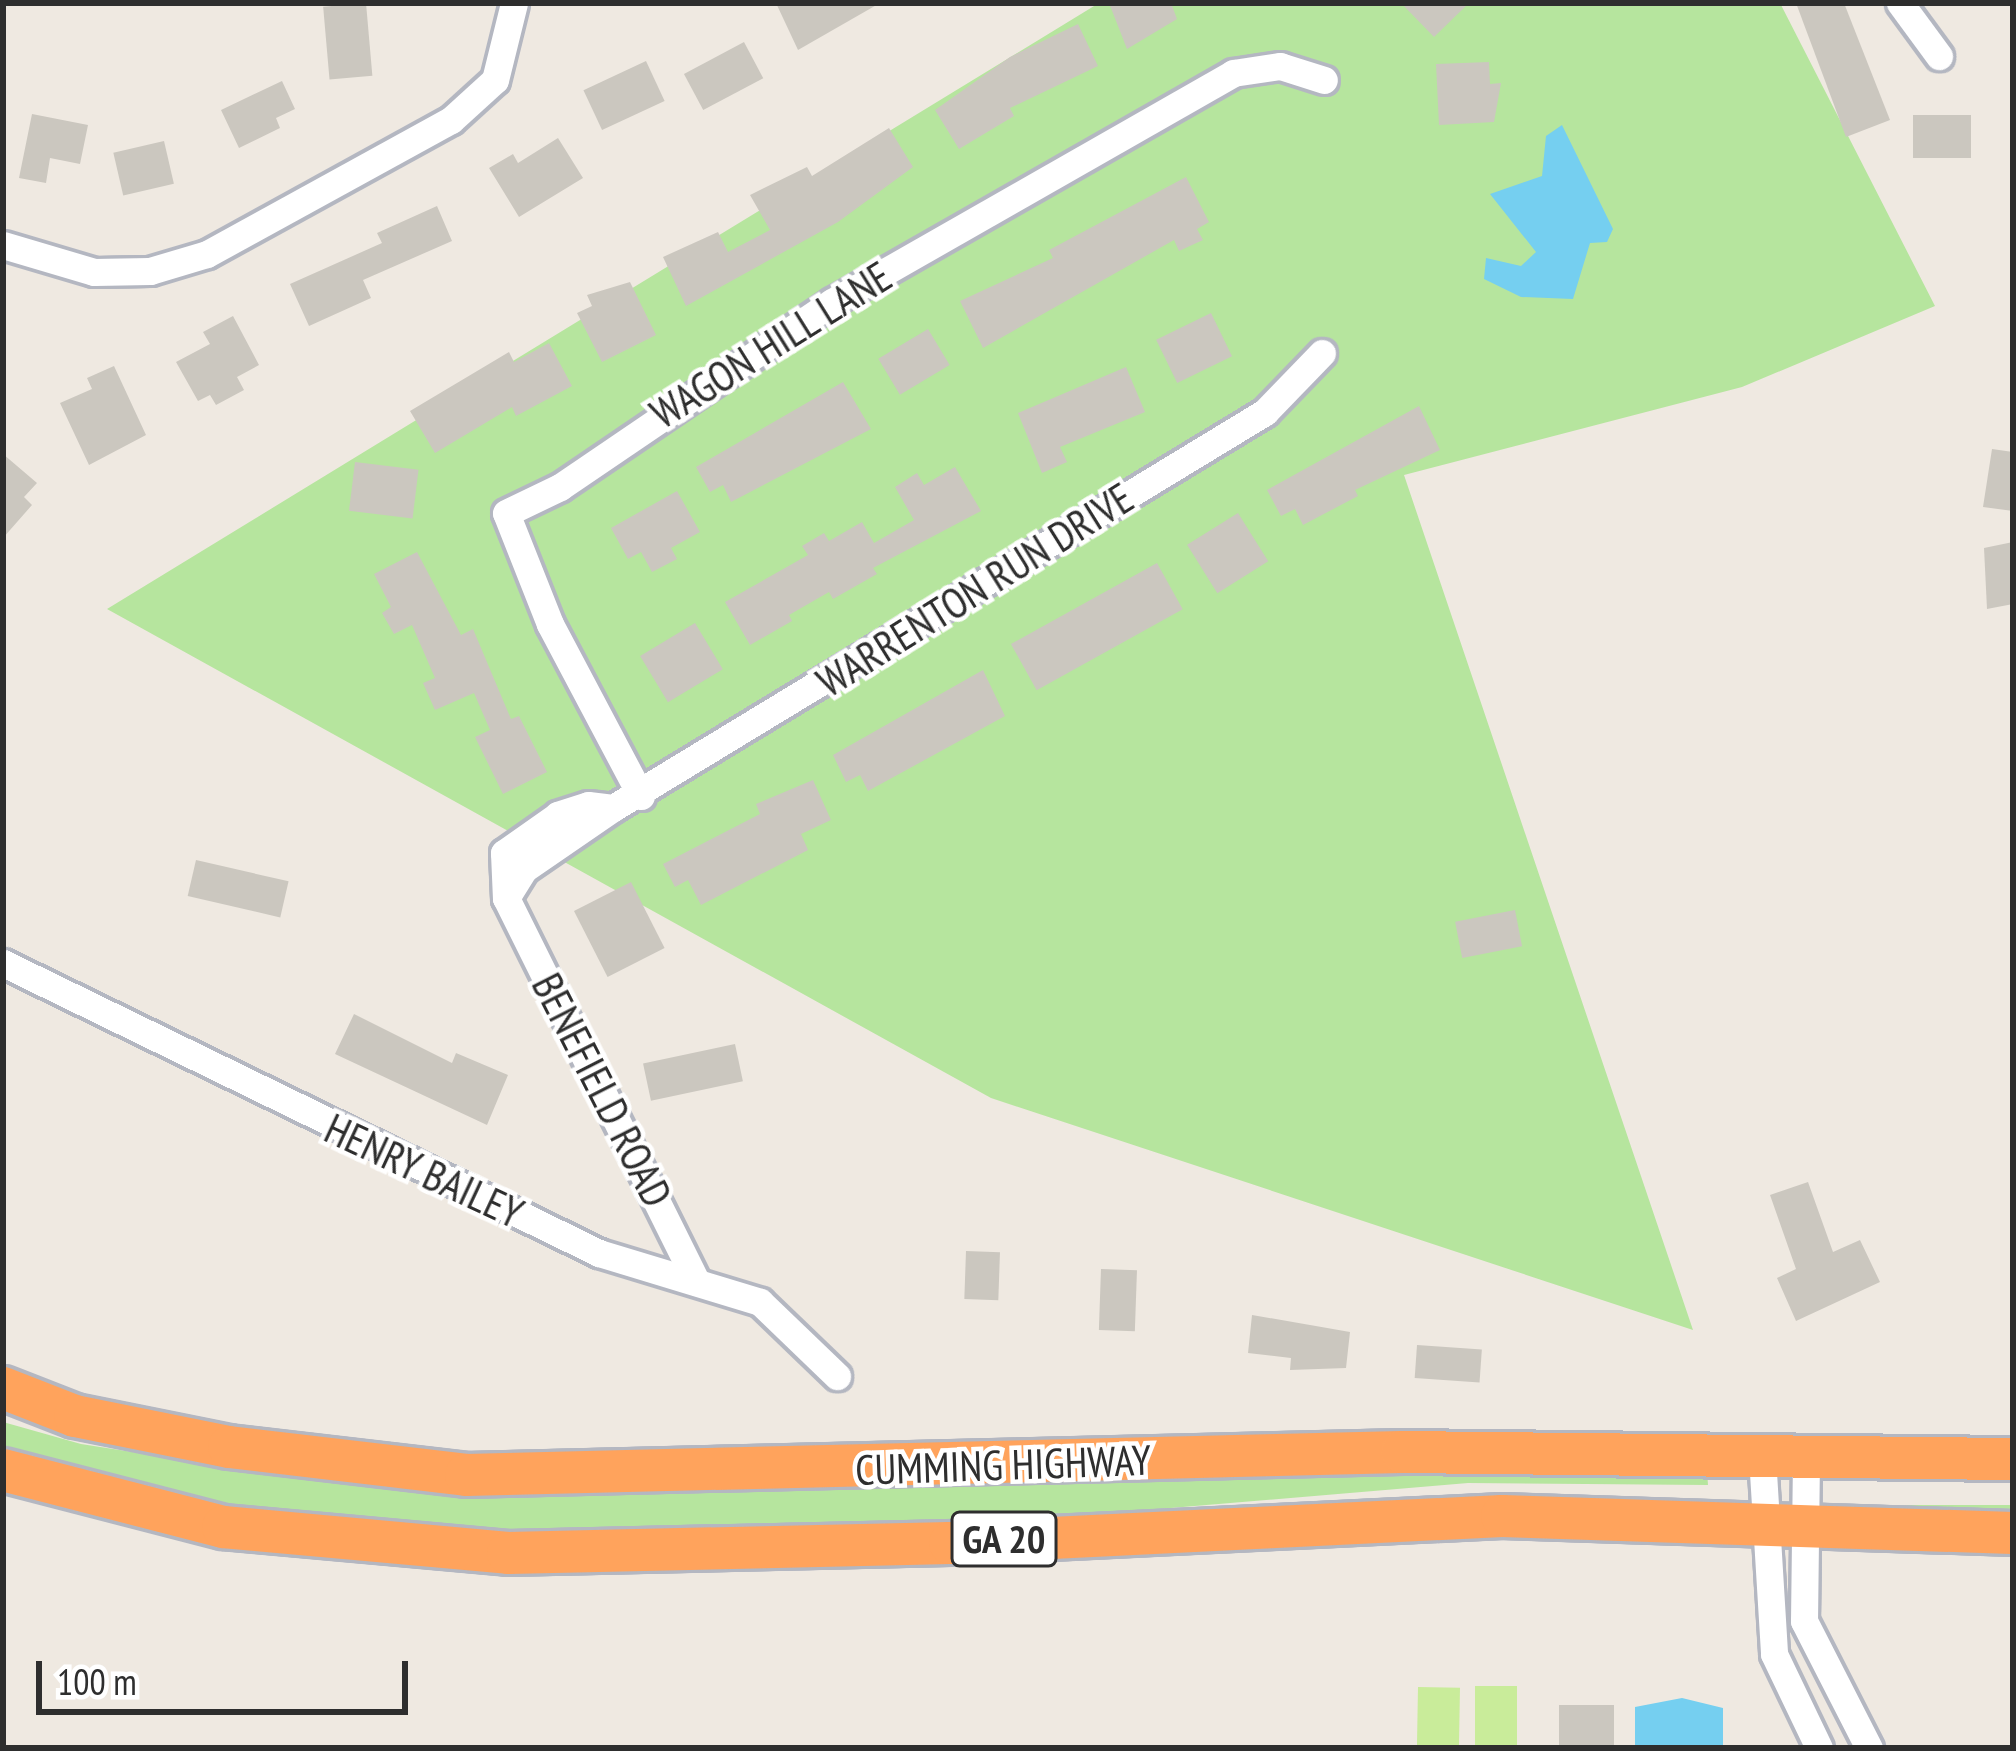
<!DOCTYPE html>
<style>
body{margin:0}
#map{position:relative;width:2016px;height:1751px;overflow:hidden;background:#efe9e1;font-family:"PT Sans Narrow",sans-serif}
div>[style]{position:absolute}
.green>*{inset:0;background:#b6e59e}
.pitch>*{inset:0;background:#c9ec9a;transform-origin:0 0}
.water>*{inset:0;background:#75cff0}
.building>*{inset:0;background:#cbc7bf;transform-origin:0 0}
.roads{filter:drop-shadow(3px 0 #b4b7c1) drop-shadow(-3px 0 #b4b7c1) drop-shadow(0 3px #b4b7c1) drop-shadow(0 -3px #b4b7c1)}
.minor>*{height:27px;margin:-13.5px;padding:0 13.5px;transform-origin:13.5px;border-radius:13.5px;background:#fff}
.highway>*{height:42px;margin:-21px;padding:0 21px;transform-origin:21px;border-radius:21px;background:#ffa35c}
span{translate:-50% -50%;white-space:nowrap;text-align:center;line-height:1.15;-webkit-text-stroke:9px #fff;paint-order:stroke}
.shield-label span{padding:3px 9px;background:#fff;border:3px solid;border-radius:9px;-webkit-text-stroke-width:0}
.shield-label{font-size:39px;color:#2e2e2e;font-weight:700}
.street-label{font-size:42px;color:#2e2e2e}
.frame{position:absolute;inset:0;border:6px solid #2e2e2e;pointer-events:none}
.scale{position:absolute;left:36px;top:1661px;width:372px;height:54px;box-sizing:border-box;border:6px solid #2e2e2e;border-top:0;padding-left:15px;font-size:36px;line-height:42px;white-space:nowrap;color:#2e2e2e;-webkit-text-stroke:9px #fff;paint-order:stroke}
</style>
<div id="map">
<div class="green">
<i style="clip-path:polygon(1099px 3px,1780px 3px,1935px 306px,1742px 387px,1404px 475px,1693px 1330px,991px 1098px,107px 609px)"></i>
<i style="clip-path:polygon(3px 1422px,81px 1444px,267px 1473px,491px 1490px,1707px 1471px,1708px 1485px,1468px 1483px,958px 1526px,491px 1537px,186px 1503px,3px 1452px)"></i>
<i style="clip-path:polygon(1876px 1505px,2013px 1505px,2013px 1522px,1874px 1518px)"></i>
</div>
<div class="pitch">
<i style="left:1475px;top:1686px;width:42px;height:62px"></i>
<i style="left:1418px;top:1687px;width:42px;height:61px;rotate:1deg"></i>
</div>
<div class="water">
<i style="clip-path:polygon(1562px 125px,1613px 229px,1607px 242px,1590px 243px,1573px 299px,1521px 297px,1484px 279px,1486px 258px,1521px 266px,1536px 252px,1490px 194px,1542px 176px,1546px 136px)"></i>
<i style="clip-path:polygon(1682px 1698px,1723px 1708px,1723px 1748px,1635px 1748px,1635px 1707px)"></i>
</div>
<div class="building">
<i style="left:366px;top:3px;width:73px;height:43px;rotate:85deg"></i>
<i style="clip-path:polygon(776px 3px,880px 3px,798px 50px)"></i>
<i style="clip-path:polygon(1109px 3px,1171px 3px,1177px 19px,1127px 49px)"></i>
<i style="clip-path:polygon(1401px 3px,1469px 3px,1434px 37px)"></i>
<i style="clip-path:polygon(1796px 3px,1844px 3px,1890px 120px,1846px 137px)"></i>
<i style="clip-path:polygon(1078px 24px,1098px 66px,1010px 108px,1014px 116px,959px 149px,935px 110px,1010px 57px)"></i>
<i style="left:744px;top:42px;width:41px;height:68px;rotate:62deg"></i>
<i style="left:646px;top:61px;width:44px;height:69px;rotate:65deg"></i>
<i style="clip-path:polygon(1489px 62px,1490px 84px,1501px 83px,1494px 122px,1439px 125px,1436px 64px)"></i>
<i style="clip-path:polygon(282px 81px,295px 109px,276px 118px,280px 128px,239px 148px,221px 110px)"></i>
<i style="clip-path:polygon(32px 114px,88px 125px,80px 164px,50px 158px,46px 183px,19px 178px)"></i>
<i style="left:1913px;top:115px;width:58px;height:43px"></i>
<i style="clip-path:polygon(889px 128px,913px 167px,838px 222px,686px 306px,663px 257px,718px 232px,728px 252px,770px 230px,750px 195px,807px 167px,812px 176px)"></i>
<i style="clip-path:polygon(558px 138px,583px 178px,519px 217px,489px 168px,513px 154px,518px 163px)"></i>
<i style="left:164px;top:141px;width:44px;height:52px;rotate:77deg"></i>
<i style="clip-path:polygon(1186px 177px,1209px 222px,1197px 229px,1203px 240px,1179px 251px,1174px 240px,983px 348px,960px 301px,1053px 258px,1049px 250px)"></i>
<i style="clip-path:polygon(437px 206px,452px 241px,363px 280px,371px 298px,309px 326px,290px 284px,382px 243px,377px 233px)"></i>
<i style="clip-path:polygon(630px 282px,656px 335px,602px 362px,577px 313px,592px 306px,587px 295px)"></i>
<i style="left:1211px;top:313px;width:48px;height:61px;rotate:64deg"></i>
<i style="clip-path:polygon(233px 316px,259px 365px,237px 377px,244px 390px,216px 405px,210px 395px,198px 401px,176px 362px,210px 344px,203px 332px)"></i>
<i style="left:928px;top:329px;width:42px;height:58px;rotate:59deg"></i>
<i style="clip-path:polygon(549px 343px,572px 386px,516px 416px,512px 407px,435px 453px,410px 411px,509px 352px,514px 362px)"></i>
<i style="clip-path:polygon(114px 366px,146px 435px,89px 465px,60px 403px,92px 389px,87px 378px)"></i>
<i style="clip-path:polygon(1126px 367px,1145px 412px,1060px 447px,1067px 462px,1042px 473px,1018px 413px)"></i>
<i style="clip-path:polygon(843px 382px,871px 429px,731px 502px,723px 485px,710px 492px,696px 467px)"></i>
<i style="clip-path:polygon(1419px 406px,1440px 450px,1355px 490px,1358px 496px,1303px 525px,1295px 509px,1281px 516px,1267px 490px)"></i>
<i style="clip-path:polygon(1992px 449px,2013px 452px,2013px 511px,1983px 507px)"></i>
<i style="clip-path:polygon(3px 454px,37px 483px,24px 497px,32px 505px,3px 538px)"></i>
<i style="left:355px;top:462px;width:64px;height:49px;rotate:7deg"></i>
<i style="clip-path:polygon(955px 467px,981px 511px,873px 568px,877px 574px,833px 599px,829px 592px,789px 615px,792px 621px,750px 645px,725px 602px,808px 555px,802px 546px,824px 533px,829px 541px,862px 522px,874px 543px,914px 520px,895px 487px,917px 473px,924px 485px)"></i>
<i style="clip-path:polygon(677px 491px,700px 532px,671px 548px,677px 559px,652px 572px,641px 552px,628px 559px,611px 528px)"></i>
<i style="left:1238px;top:513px;width:57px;height:60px;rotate:58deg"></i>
<i style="clip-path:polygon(2013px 542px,2013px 604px,1987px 609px,1984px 548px)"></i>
<i style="clip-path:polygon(417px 552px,461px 635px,473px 629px,511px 719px,519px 716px,547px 772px,503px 794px,475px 737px,490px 730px,474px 693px,435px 710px,423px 683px,435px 678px,412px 625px,394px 634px,382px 613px,391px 607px,374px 574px)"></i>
<i style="left:1157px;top:563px;width:53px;height:167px;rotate:61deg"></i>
<i style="left:695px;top:623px;width:54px;height:64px;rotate:59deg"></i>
<i style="clip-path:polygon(983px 670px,1005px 716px,868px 791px,860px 775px,846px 782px,833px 755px)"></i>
<i style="clip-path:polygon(813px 780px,831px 820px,801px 834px,808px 850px,701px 905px,688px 880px,675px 887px,663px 864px,760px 814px,756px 804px)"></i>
<i style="left:196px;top:860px;width:95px;height:37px;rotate:13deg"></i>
<i style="left:631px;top:882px;width:74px;height:64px;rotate:63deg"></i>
<i style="left:1515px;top:910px;width:37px;height:61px;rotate:79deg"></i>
<i style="clip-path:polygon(354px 1014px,452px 1063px,456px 1053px,508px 1075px,487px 1125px,335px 1054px)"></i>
<i style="left:735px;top:1044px;width:38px;height:94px;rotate:78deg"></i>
<i style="clip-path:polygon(1808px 1182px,1833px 1252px,1860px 1240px,1880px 1282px,1796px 1321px,1777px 1278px,1796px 1269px,1770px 1195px)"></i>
<i style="left:966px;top:1251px;width:34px;height:48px;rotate:2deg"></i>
<i style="left:1101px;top:1269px;width:36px;height:61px;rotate:2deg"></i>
<i style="clip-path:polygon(1252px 1315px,1350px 1332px,1346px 1368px,1290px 1370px,1291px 1358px,1248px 1353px)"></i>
<i style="left:1417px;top:1345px;width:65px;height:33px;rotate:4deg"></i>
<i style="left:1559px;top:1705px;width:55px;height:43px"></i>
</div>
<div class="roads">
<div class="minor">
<i style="left:1900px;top:3px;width:66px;rotate:53.7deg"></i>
<i style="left:3px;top:245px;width:95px;rotate:16.5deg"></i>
<i style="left:94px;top:272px;width:56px;rotate:-1deg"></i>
<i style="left:150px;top:271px;width:59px;rotate:-16.6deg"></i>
<i style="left:207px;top:254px;width:278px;rotate:-28.8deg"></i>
<i style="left:451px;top:120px;width:59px;rotate:-42.3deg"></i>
<i style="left:495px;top:80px;width:79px;rotate:-76.1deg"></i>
<i style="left:641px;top:796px;width:195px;rotate:-117.9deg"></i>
<i style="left:550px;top:624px;width:119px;rotate:-111.6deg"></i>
<i style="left:506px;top:513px;width:60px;rotate:-25.7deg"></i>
<i style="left:560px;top:487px;width:329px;rotate:-34.2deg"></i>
<i style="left:832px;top:302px;width:462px;rotate:-29.7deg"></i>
<i style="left:1233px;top:73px;width:48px;rotate:-8.5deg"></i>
<i style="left:1280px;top:66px;width:46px;rotate:17.7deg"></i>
<i style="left:613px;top:808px;width:25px;rotate:-173deg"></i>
<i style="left:588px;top:805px;width:32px;rotate:162deg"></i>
<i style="left:558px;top:815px;width:66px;rotate:144.9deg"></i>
<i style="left:504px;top:853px;width:45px;rotate:87.5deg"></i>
<i style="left:506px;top:898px;width:429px;rotate:63.6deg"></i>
<i style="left:506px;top:898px;width:34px;rotate:-58deg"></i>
<i style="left:524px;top:869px;width:108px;rotate:-34.4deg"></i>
<i style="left:613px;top:808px;width:763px;rotate:-31.27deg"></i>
<i style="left:1265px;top:412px;width:82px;rotate:-46deg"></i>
<i style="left:3px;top:963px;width:663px;rotate:25.95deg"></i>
<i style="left:599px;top:1253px;width:168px;rotate:16.9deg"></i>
<i style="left:760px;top:1302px;width:107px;rotate:43.9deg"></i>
<i style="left:1762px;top:1456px;width:198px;rotate:86.5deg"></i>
<i style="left:1774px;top:1654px;width:104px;rotate:64.4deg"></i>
<i style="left:1806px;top:1458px;width:163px;rotate:90.7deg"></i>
<i style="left:1804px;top:1621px;width:143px;rotate:62.9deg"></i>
</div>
<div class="highway">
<i style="left:3px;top:1388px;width:77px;rotate:21.3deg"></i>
<i style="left:75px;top:1416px;width:157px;rotate:11.4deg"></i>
<i style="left:229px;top:1447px;width:239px;rotate:6.7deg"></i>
<i style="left:466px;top:1475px;width:936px;rotate:-1.41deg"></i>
<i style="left:1402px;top:1452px;width:611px;rotate:0.66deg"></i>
<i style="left:3px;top:1470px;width:227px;rotate:14.5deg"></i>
<i style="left:223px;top:1527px;width:286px;rotate:5.2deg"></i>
<i style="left:508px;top:1553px;width:442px;rotate:-1.3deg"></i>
<i style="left:950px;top:1543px;width:553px;rotate:-2.8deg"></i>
<i style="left:1502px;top:1516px;width:511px;rotate:1.91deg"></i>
</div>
</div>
<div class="shield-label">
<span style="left:1004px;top:1539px">GA 20</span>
</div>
<div class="street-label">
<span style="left:771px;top:345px;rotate:-32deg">WAGON HILL LANE</span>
<span style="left:975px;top:590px;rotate:-32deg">WARRENTON RUN DRIVE</span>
<span style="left:602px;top:1090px;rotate:63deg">BENEFIELD ROAD</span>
<span style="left:424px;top:1171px;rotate:25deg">HENRY BAILEY</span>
<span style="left:1003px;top:1465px;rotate:-2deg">CUMMING HIGHWAY</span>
</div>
<div class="frame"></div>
<div class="scale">100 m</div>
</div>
